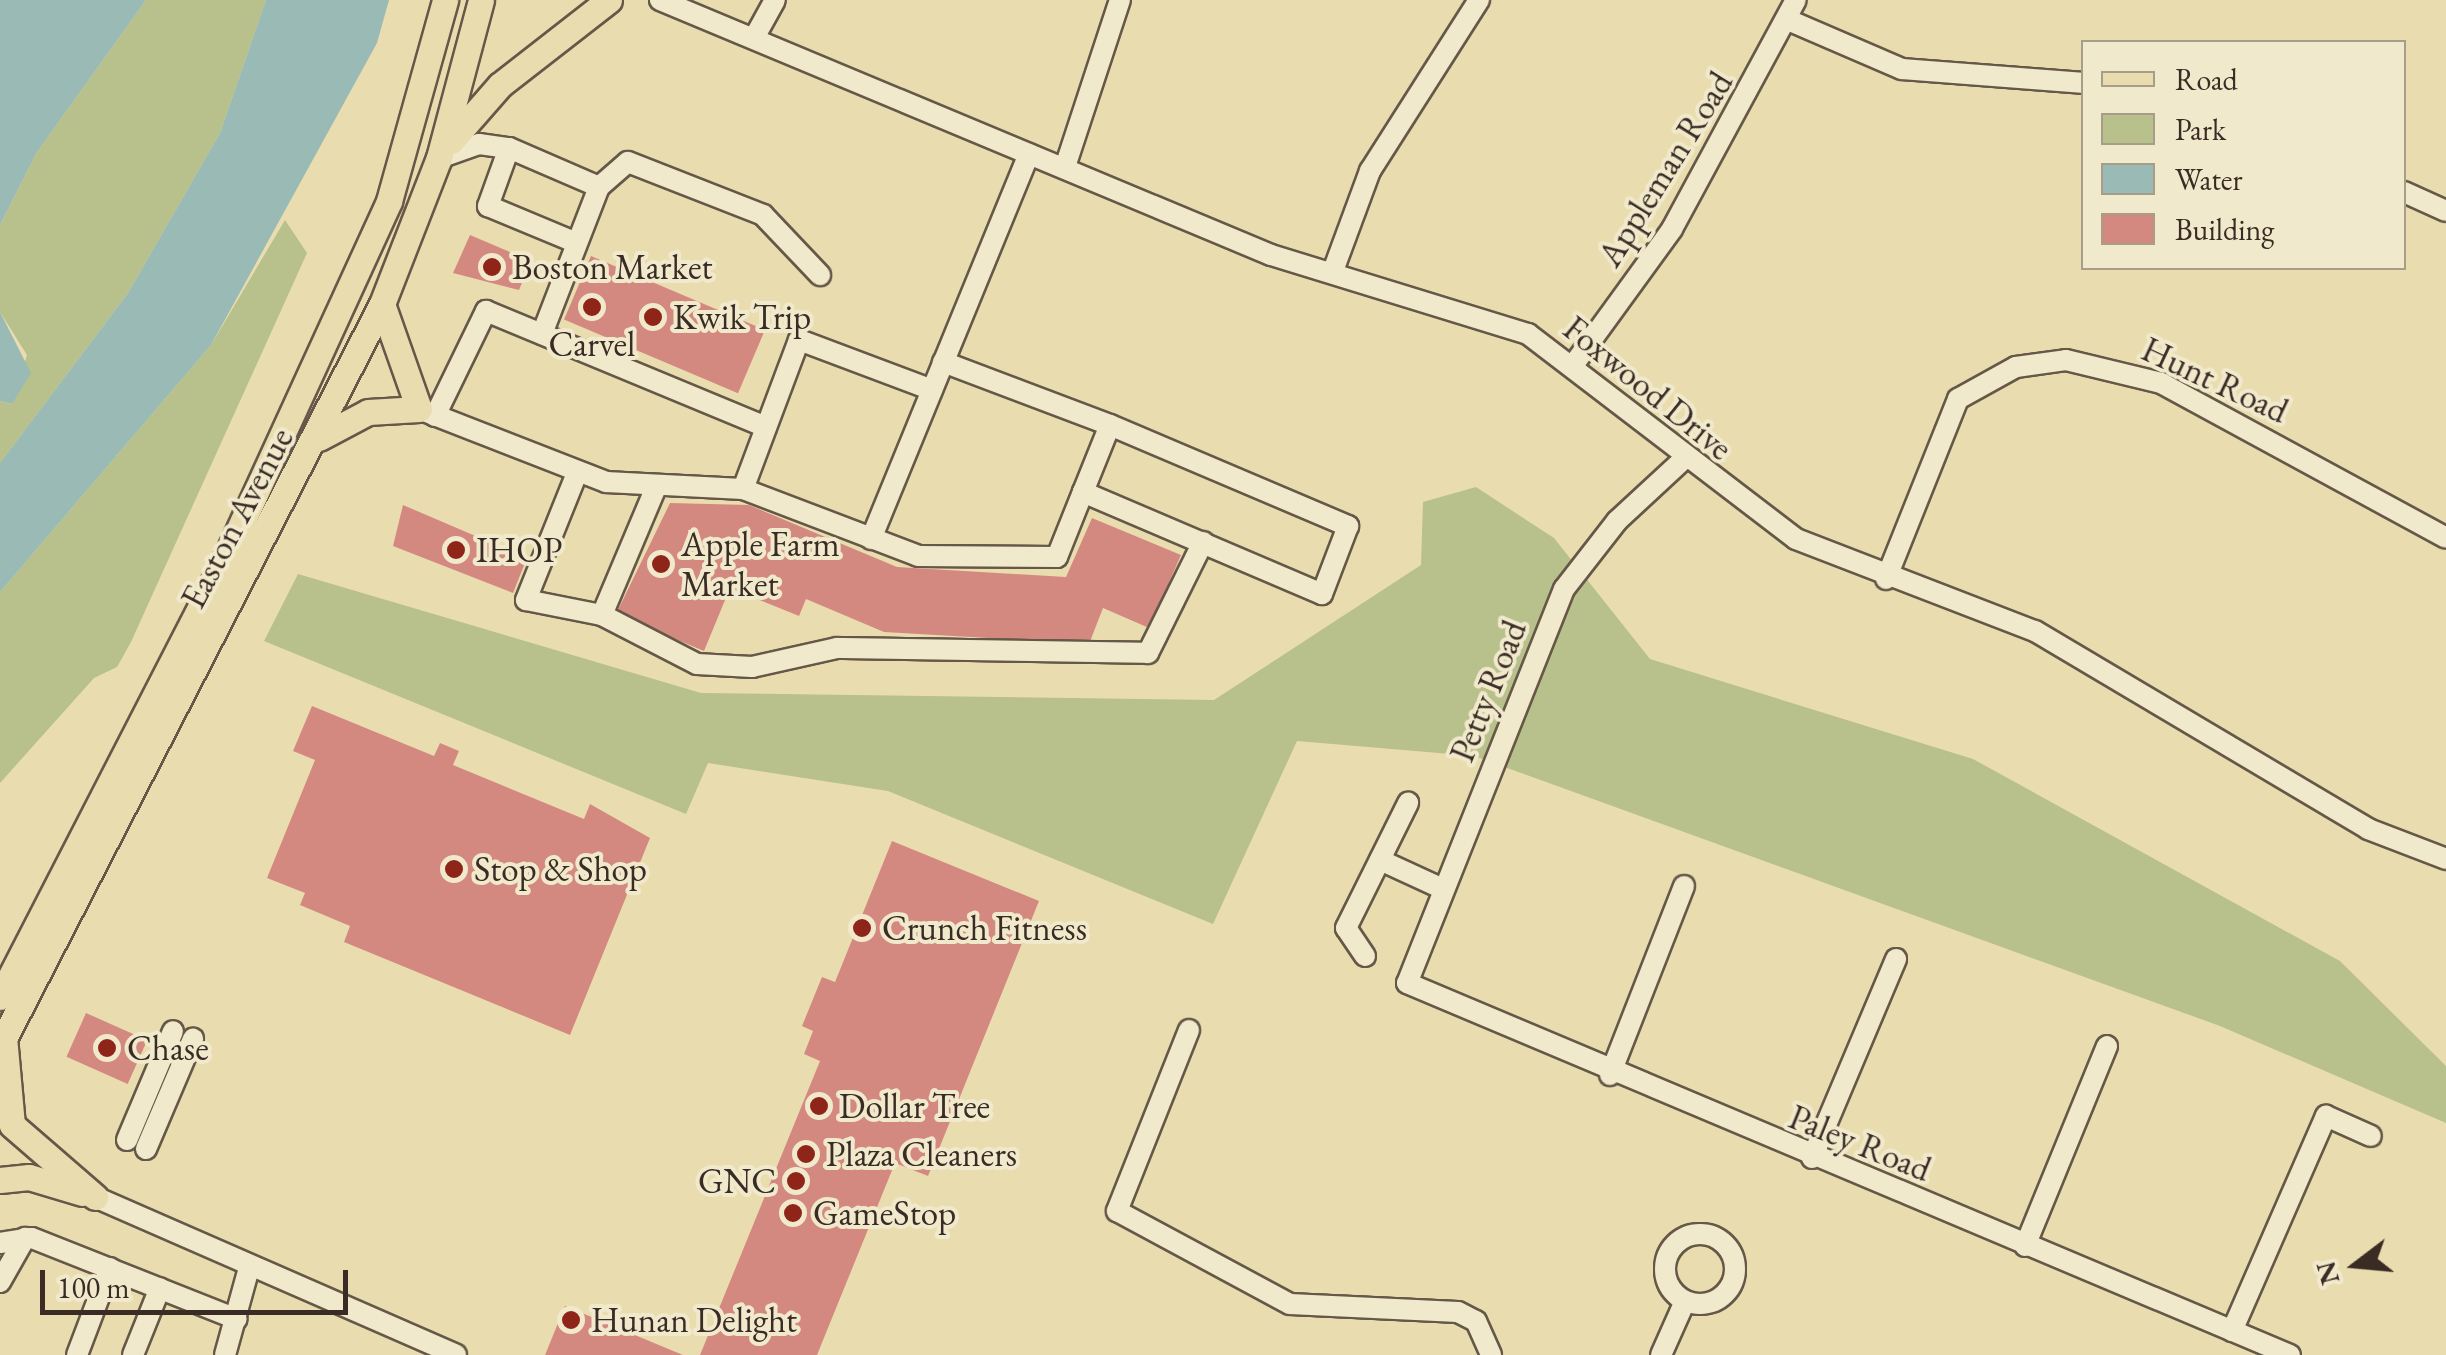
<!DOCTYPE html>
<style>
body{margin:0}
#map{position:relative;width:2446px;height:1355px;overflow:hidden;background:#e9ddb0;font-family:"EB Garamond",serif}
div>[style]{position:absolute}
.green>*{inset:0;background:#b8c08b}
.water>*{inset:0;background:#9abab5}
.building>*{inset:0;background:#d48980;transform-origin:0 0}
.roads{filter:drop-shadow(2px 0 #665848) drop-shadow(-2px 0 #665848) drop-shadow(0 2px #665848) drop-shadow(0 -2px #665848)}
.minor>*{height:20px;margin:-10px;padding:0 10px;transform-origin:10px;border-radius:10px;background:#f1e9cc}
.minor>.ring{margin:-10px;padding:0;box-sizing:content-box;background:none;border:20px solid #f1e9cc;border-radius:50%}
.major>*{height:25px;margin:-12.5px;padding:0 12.5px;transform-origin:12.5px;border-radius:12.5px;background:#e9ddb0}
.dots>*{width:28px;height:28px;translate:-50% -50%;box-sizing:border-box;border:5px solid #f1e9cc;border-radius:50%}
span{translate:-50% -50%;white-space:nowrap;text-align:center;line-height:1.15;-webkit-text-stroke:8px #f1e9cc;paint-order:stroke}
.street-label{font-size:35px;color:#3a2c25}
.poi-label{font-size:35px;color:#3a2c25}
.left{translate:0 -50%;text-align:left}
.right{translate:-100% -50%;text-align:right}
.legend{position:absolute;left:2081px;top:40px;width:325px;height:230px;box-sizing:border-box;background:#f1e9cc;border:2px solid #a89d89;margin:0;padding:12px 18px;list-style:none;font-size:30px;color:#3a2c25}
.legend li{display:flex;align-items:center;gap:20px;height:50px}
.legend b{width:50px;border:2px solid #a89d89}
.north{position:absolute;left:2306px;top:1215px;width:100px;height:100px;-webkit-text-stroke:8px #f1e9cc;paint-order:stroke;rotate:254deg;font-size:28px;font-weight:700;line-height:40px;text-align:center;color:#3a2c25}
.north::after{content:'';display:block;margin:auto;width:35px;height:45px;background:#3a2c25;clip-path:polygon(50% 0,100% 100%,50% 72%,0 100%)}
.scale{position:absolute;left:40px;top:1270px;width:308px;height:45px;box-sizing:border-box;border:5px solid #3a2c25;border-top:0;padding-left:12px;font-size:30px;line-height:35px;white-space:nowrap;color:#3a2c25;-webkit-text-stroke:8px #f1e9cc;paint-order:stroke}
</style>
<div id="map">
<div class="green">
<i style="clip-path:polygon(146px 0,266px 0,220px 133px,128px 293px,0 463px,0 401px,12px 404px,27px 355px,0 312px,0 225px,37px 152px)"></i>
<i style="clip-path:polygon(285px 220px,307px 253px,131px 642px,117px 667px,94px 678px,0 783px,0 592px,211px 345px)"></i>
<i style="clip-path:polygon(1476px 487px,1554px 538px,1650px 659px,1973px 759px,2340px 961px,2446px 1066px,2446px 1123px,2220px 1026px,1474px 756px,1297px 741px,1213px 924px,888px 791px,708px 763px,686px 814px,264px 641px,298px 574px,701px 693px,1214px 700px,1421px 565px,1423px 502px)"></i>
</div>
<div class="water">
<i style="clip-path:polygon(0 0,146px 0,37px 152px,0 225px)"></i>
<i style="clip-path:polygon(266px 0,389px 0,377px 43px,211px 345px,0 592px,0 463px,128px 293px,220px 133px)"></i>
<i style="clip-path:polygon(0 312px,31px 373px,12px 404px,0 401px)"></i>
</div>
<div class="building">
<i style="clip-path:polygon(470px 235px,531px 261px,519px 290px,453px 273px)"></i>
<i style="left:591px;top:256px;width:189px;height:69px;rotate:23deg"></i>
<i style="clip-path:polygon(670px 503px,749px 505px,897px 567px,1066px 577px,1092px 518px,1181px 555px,1149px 628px,1103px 608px,1089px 644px,884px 632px,806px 599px,799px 616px,730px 588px,704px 651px,616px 614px)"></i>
<i style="clip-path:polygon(403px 505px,527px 558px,513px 593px,393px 546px)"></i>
<i style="clip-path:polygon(312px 706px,434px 756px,440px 743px,459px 751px,453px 765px,584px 819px,590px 804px,650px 838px,570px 1035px,344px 942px,350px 926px,300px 905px,305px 893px,267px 878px,315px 760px,293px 751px)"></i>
<i style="clip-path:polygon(892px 841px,1039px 901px,928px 1176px,895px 1163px,817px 1355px,700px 1355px,820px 1061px,804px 1054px,813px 1031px,802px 1026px,822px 977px,835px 982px)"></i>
<i style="left:86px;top:1013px;width:67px;height:48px;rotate:24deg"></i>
<i style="clip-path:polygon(565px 1306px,683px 1355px,545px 1355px)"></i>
</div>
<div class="roads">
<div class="minor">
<i style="left:660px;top:0;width:662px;rotate:22.65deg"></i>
<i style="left:1271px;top:255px;width:269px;rotate:17.1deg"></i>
<i style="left:1528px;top:334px;width:337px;rotate:37.4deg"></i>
<i style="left:1796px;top:539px;width:256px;rotate:21.1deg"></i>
<i style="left:2035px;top:631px;width:387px;rotate:30.7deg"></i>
<i style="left:2368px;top:829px;width:84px;rotate:21deg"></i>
<i style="left:1788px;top:20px;width:124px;rotate:23.3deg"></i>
<i style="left:1902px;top:69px;width:183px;rotate:4.4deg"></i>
<i style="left:754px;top:38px;width:43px;rotate:-61.1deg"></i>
<i style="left:509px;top:148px;width:62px;rotate:109.9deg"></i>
<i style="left:488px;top:206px;width:96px;rotate:22.6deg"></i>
<i style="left:439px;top:158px;width:42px;rotate:-19.3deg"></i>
<i style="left:479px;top:144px;width:30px;rotate:8deg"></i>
<i style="left:509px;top:148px;width:98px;rotate:23.4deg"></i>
<i style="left:1065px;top:167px;width:176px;rotate:-71.8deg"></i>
<i style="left:2404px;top:192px;width:46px;rotate:24.3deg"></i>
<i style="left:1333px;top:271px;width:107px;rotate:-69.7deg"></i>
<i style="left:1370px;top:171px;width:203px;rotate:-57.5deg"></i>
<i style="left:542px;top:334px;width:158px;rotate:-68.8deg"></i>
<i style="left:599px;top:187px;width:38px;rotate:-41deg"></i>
<i style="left:628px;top:162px;width:145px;rotate:21.4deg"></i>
<i style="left:763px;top:215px;width:83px;rotate:46.5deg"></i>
<i style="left:943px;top:362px;width:178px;rotate:20.7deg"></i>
<i style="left:1574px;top:364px;width:167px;rotate:-54deg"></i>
<i style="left:1672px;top:229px;width:260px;rotate:-61.6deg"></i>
<i style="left:419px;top:409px;width:201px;rotate:21.3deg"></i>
<i style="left:606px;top:482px;width:137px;rotate:2.9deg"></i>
<i style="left:743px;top:489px;width:187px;rotate:20.9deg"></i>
<i style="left:918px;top:556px;width:139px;rotate:0.4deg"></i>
<i style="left:1057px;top:557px;width:70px;rotate:-68.2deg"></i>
<i style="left:1083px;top:492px;width:72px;rotate:-68.1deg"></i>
<i style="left:1110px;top:425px;width:259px;rotate:23deg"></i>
<i style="left:1348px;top:526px;width:73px;rotate:110.9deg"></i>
<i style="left:1322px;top:594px;width:260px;rotate:-156.9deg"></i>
<i style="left:435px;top:416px;width:117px;rotate:-64.1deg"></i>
<i style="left:486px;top:311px;width:303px;rotate:22.5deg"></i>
<i style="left:1685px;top:458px;width:93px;rotate:137.2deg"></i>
<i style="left:1617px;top:521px;width:86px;rotate:127.9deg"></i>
<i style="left:1564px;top:589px;width:424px;rotate:111.7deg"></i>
<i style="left:1407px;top:983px;width:958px;rotate:22.85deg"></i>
<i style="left:577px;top:473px;width:137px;rotate:111.9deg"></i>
<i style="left:526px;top:600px;width:77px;rotate:11.2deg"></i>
<i style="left:602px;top:615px;width:107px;rotate:27.3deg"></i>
<i style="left:697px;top:664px;width:55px;rotate:3.1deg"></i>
<i style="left:752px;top:667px;width:87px;rotate:-12.6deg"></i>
<i style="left:837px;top:648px;width:311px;rotate:0.9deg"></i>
<i style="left:1148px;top:653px;width:124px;rotate:-63.6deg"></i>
<i style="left:743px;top:489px;width:159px;rotate:-69.4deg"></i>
<i style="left:799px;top:340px;width:142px;rotate:20.6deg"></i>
<i style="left:871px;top:539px;width:416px;rotate:-67.7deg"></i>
<i style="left:1886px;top:579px;width:194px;rotate:-68.2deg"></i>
<i style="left:1958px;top:399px;width:66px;rotate:-28.9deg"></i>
<i style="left:2016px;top:367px;width:50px;rotate:-8deg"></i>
<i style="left:2066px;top:360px;width:98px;rotate:13.6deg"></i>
<i style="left:2161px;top:383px;width:324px;rotate:28.5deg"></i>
<i style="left:602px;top:615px;width:139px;rotate:-67.1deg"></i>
<i style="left:1380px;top:860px;width:67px;rotate:24.7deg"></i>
<i style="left:1365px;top:956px;width:34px;rotate:-124deg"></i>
<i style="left:1346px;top:928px;width:140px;rotate:-63.6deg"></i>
<i style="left:1189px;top:1030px;width:195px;rotate:111.7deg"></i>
<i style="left:1117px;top:1211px;width:196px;rotate:28.3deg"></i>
<i style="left:1290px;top:1304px;width:168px;rotate:2.7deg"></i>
<i style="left:1458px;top:1312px;width:20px;rotate:27deg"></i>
<i style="left:1476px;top:1321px;width:37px;rotate:66deg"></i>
<i style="left:1610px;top:1075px;width:203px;rotate:-68.6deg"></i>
<i style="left:127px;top:1140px;width:118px;rotate:-67.1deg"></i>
<i style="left:146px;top:1149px;width:120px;rotate:-66.9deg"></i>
<i style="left:1812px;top:1158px;width:216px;rotate:-67.1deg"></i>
<i style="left:95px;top:1197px;width:394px;rotate:23.6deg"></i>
<i class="ring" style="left:1665px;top:1234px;width:50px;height:50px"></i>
<i style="left:0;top:1243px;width:32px;rotate:-9deg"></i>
<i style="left:32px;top:1238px;width:220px;rotate:21.6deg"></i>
<i style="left:2025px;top:1246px;width:216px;rotate:-67.7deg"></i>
<i style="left:0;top:1282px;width:51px;rotate:-60.4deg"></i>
<i style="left:2232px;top:1331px;width:235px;rotate:-66.4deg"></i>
<i style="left:2326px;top:1116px;width:49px;rotate:24deg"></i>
<i style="left:77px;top:1355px;width:93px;rotate:-69.2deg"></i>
<i style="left:133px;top:1355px;width:72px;rotate:-68.1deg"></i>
<i style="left:225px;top:1355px;width:90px;rotate:-74.6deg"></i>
<i style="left:1661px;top:1355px;width:59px;rotate:-66deg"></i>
</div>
<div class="major">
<i style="left:451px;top:141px;width:74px;rotate:-48.8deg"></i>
<i style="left:500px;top:85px;width:138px;rotate:-37.9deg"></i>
<i style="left:382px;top:304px;width:111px;rotate:70.6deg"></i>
<i style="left:319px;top:438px;width:55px;rotate:-28deg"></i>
<i style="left:368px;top:412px;width:51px;rotate:-3.4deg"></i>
<i style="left:0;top:997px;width:487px;rotate:-62.8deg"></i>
<i style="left:223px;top:564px;width:399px;rotate:-65.4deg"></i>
<i style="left:389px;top:201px;width:209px;rotate:-74.4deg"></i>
<i style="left:4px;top:1037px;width:88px;rotate:84.8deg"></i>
<i style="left:12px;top:1125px;width:110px;rotate:40.9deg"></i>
<i style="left:0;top:1046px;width:835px;rotate:-62.76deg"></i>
<i style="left:382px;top:304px;width:157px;rotate:-68.7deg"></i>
<i style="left:439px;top:158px;width:163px;rotate:-75.1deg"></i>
<i style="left:0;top:1180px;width:29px;rotate:-6deg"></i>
<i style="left:29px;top:1177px;width:55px;rotate:16.8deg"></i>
</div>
</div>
<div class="dots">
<i style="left:492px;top:267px;background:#8f2418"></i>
<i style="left:592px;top:307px;background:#8f2418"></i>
<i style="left:653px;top:317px;background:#8f2418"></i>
<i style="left:456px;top:550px;background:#8f2418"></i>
<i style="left:661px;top:564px;background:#8f2418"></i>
<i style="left:454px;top:869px;background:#8f2418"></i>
<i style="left:862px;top:928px;background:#8f2418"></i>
<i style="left:107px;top:1048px;background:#8f2418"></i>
<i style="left:819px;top:1106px;background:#8f2418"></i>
<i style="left:806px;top:1154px;background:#8f2418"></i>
<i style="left:796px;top:1181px;background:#8f2418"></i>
<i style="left:793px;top:1213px;background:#8f2418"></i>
<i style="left:571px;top:1320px;background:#8f2418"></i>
</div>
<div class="street-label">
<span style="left:1665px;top:169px;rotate:-58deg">Appleman Road</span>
<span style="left:2215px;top:380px;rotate:25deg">Hunt Road</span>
<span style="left:1648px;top:388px;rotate:39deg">Foxwood Drive</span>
<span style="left:237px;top:518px;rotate:-62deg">Easton Avenue</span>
<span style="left:1488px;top:691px;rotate:-68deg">Petty Road</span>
<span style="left:1860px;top:1143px;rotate:22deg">Paley Road</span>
</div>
<div class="poi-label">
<span class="left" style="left:512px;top:267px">Boston Market</span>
<span class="left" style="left:673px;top:317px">Kwik Trip</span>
<span style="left:592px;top:344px">Carvel</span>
<span class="left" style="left:681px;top:564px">Apple Farm<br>Market</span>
<span class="left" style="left:476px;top:550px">IHOP</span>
<span class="left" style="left:474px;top:869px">Stop &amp; Shop</span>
<span class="left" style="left:882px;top:928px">Crunch Fitness</span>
<span class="left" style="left:127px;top:1048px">Chase</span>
<span class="left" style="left:839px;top:1106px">Dollar Tree</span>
<span class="left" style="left:826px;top:1154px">Plaza Cleaners</span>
<span class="right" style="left:776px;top:1181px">GNC</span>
<span class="left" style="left:813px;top:1213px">GameStop</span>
<span class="left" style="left:591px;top:1320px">Hunan Delight</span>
</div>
<ul class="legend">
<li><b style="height:12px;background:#e9ddb0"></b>Road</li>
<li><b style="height:28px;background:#b8c08b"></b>Park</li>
<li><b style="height:28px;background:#9abab5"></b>Water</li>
<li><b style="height:28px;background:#d48980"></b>Building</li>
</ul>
<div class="north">N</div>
<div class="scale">100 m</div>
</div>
